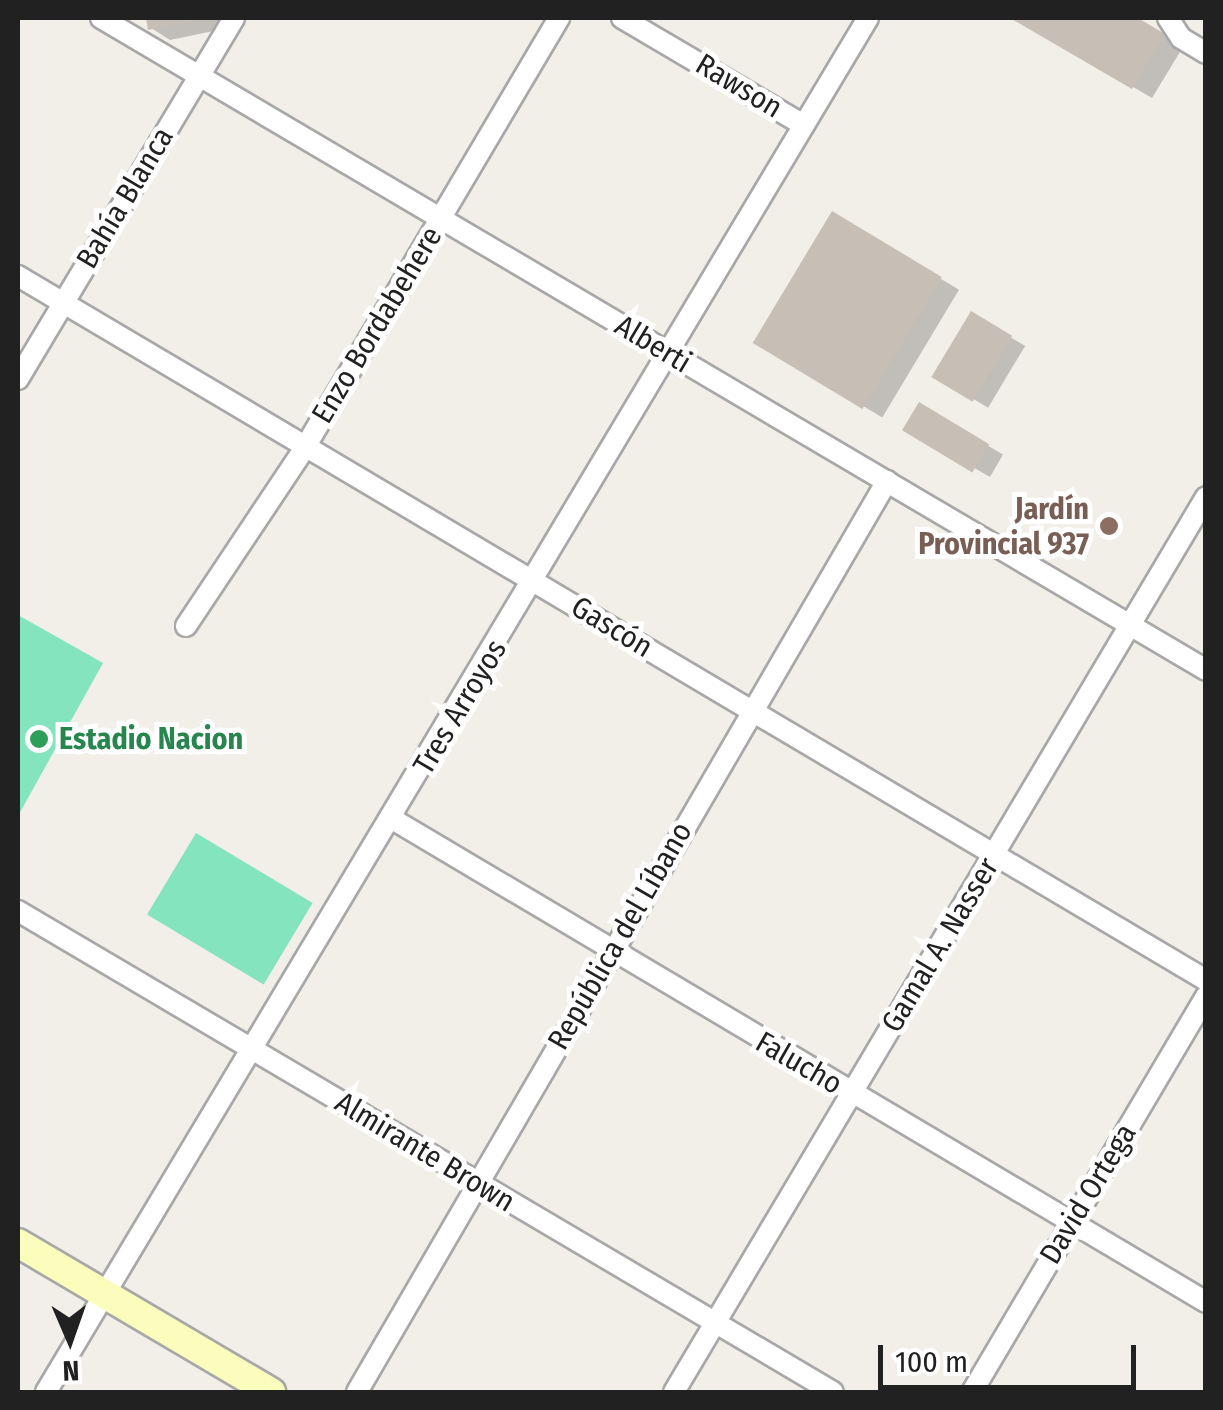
<!DOCTYPE html>
<meta charset="utf-8">
<style>
body{margin:0}
#map{position:relative;width:1223px;height:1410px;overflow:hidden;background:#f2eee8;font-family:"Fira Sans Condensed",sans-serif}
div>[style]{position:absolute}
.pitch>*{inset:0;background:#83e4be;transform-origin:0 0}
.shadow>*{inset:0;background:#0003;transform-origin:0 0}
.building>*{inset:0;background:#c7beb6;transform-origin:0 0}
.roads{filter:drop-shadow(2px 0 #a8a8a8) drop-shadow(-2px 0 #a8a8a8) drop-shadow(0 2px #a8a8a8) drop-shadow(0 -2px #a8a8a8)}
.street>*{height:20px;margin:-10px;padding:0 10px;transform-origin:10px;border-radius:10px;background:#fff}
.secondary>*{height:28px;margin:-14px;padding:0 14px;transform-origin:14px;border-radius:14px;background:#fafdbb}
.dots>*{width:28px;height:28px;translate:-50% -50%;box-sizing:border-box;border:5px solid #fff;border-radius:50%}
span{translate:-50% -50%;white-space:nowrap;text-align:center;line-height:1.15;-webkit-text-stroke:10px #fff;paint-order:stroke}
.street-label{font-size:30px;color:#212121}
.education-label{font-size:30px;color:#785e54;font-weight:700}
.right{translate:-100% -50%;text-align:right}
.leisure-label{font-size:30px;color:#27864d;font-weight:700}
.left{translate:0 -50%;text-align:left}
.frame{position:absolute;inset:0;border:20px solid #212121;pointer-events:none}
.north{position:absolute;left:20px;top:1290px;width:100px;height:100px;-webkit-text-stroke:8px #fff;paint-order:stroke;rotate:178deg;font-size:28px;font-weight:700;line-height:40px;text-align:center;color:#212121}
.north::after{content:'';display:block;margin:auto;width:35px;height:45px;background:#212121;clip-path:polygon(50% 0,100% 100%,50% 72%,0 100%)}
.scale{position:absolute;left:878px;top:1345px;width:258px;height:45px;box-sizing:border-box;border:5px solid #212121;border-top:0;padding-left:12px;font-size:30px;line-height:35px;white-space:nowrap;color:#212121;-webkit-text-stroke:8px #fff;paint-order:stroke}
</style>
<div id="map">
<div class="pitch">
<i style="clip-path:polygon(18px 615px,103px 663px,18px 816px)"></i>
<i style="left:196px;top:833px;width:136px;height:95px;rotate:31deg"></i>
</div>
<div class="shadow">
<i style="clip-path:polygon(148px 18px,226px 18px,228px 28px,170px 40px,151px 28px)"></i>
<i style="clip-path:polygon(1015px 18px,1133px 18px,1183px 47px,1152px 98px)"></i>
<i style="left:833px;top:214px;width:147px;height:149px;rotate:31deg"></i>
<i style="left:972px;top:314px;width:62px;height:72px;rotate:31deg"></i>
<i style="left:919px;top:406px;width:97px;height:26px;rotate:30deg"></i>
</div>
<div class="building">
<i style="clip-path:polygon(146px 18px,200px 18px,200px 19px,148px 30px)"></i>
<i style="clip-path:polygon(1010px 18px,1138px 18px,1165px 34px,1132px 89px)"></i>
<i style="left:832px;top:211px;width:128px;height:154px;rotate:31deg"></i>
<i style="left:971px;top:311px;width:48px;height:77px;rotate:31deg"></i>
<i style="left:919px;top:402px;width:82px;height:33px;rotate:31deg"></i>
</div>
<div class="roads">
<div class="street">
<i style="left:101px;top:18px;width:1283px;rotate:30.54deg"></i>
<i style="left:622px;top:18px;width:211px;rotate:30.5deg"></i>
<i style="left:1168px;top:18px;width:24px;rotate:57deg"></i>
<i style="left:1181px;top:38px;width:29px;rotate:31deg"></i>
<i style="left:18px;top:276px;width:1381px;rotate:30.65deg"></i>
<i style="left:18px;top:379px;width:421px;rotate:-59.1deg"></i>
<i style="left:186px;top:626px;width:213px;rotate:-56.3deg"></i>
<i style="left:304px;top:449px;width:501px;rotate:-59.39deg"></i>
<i style="left:394px;top:820px;width:944px;rotate:30.69deg"></i>
<i style="left:18px;top:911px;width:946px;rotate:30.55deg"></i>
<i style="left:46px;top:1392px;width:1601px;rotate:-59.11deg"></i>
<i style="left:357px;top:1392px;width:1054px;rotate:-59.81deg"></i>
<i style="left:674px;top:1392px;width:1041px;rotate:-59.27deg"></i>
<i style="left:972px;top:1392px;width:460px;rotate:-59.4deg"></i>
</div>
<div class="secondary">
<i style="left:18px;top:1243px;width:294px;rotate:30.5deg"></i>
</div>
</div>
<div class="dots">
<i style="left:1109px;top:526px;background:#8d6e63"></i>
<i style="left:39px;top:739px;background:#2e9e5b"></i>
</div>
<div class="street-label">
<span style="left:739px;top:86px;rotate:31deg">Rawson</span>
<span style="left:125px;top:198px;rotate:-59deg">Bahía Blanca</span>
<span style="left:377px;top:325px;rotate:-59deg">Enzo Bordabehere</span>
<span style="left:653px;top:344px;rotate:31deg">Alberti</span>
<span style="left:612px;top:627px;rotate:31deg">Gascón</span>
<span style="left:460px;top:707px;rotate:-59deg">Tres Arroyos</span>
<span style="left:620px;top:936px;rotate:-60deg">República del Líbano</span>
<span style="left:940px;top:945px;rotate:-59deg">Gamal A. Nasser</span>
<span style="left:799px;top:1063px;rotate:30deg">Falucho</span>
<span style="left:425px;top:1152px;rotate:31deg">Almirante Brown</span>
<span style="left:1088px;top:1194px;rotate:-59deg">David Ortega</span>
</div>
<div class="education-label">
<span class="right" style="left:1089px;top:526px">Jardín<br>Provincial 937</span>
</div>
<div class="leisure-label">
<span class="left" style="left:59px;top:739px">Estadio Nacion</span>
</div>
<div class="frame"></div>
<div class="north">N</div>
<div class="scale">100 m</div>
</div>
